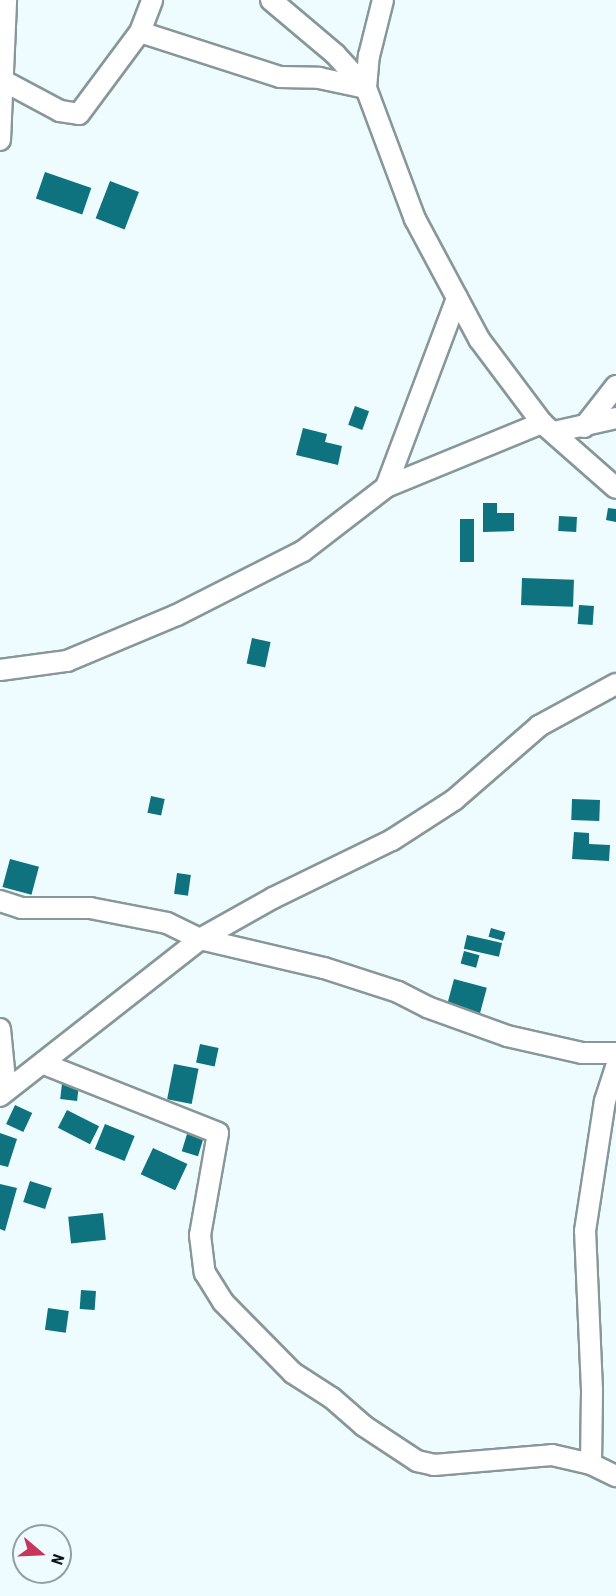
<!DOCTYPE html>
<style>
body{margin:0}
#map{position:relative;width:616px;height:1596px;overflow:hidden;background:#eefcff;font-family:"Roboto Condensed",sans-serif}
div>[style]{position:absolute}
.building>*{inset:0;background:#0e727f;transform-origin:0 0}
.roads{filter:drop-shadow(2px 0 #87979a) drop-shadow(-2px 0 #87979a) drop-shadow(0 2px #87979a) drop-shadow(0 -2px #87979a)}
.minor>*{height:20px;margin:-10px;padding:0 10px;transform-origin:10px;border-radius:10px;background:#fff}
span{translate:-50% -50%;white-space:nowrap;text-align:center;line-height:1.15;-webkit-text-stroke:4.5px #eefcff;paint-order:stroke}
.north{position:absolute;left:12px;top:1524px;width:60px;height:60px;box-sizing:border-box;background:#eefcff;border:2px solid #949fa1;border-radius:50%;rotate:109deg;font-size:16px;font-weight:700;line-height:24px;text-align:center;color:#0e1415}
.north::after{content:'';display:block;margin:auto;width:21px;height:27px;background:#c6375a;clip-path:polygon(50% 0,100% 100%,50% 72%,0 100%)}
</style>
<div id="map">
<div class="building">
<i style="left:45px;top:172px;width:49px;height:28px;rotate:19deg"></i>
<i style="left:110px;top:181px;width:31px;height:40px;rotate:21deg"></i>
<i style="left:355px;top:406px;width:15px;height:20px;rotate:20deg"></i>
<i style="clip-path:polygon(303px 428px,327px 434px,325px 442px,342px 446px,338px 465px,296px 455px)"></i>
<i style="clip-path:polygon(483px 503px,497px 503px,497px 513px,514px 513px,514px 531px,483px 532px)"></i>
<i style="clip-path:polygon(608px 508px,616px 509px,616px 522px,606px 520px)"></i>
<i style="left:559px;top:516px;width:18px;height:15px;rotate:3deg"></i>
<i style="left:460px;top:519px;width:14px;height:43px"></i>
<i style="left:522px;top:578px;width:52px;height:27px;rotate:2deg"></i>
<i style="left:579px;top:605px;width:15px;height:19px;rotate:4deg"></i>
<i style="left:252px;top:638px;width:19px;height:26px;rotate:12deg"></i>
<i style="left:151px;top:796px;width:14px;height:17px;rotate:12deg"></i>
<i style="left:572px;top:799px;width:28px;height:21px;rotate:2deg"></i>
<i style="clip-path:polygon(574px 832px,589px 833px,589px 844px,610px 845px,609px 861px,572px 859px)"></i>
<i style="left:10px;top:859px;width:30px;height:29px;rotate:15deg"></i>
<i style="left:177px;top:873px;width:14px;height:21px;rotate:8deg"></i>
<i style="left:491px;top:928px;width:15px;height:9px;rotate:16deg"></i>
<i style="left:467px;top:935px;width:36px;height:14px;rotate:13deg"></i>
<i style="left:464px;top:951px;width:16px;height:13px;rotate:15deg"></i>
<i style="left:454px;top:979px;width:34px;height:29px;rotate:15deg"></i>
<i style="left:200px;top:1044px;width:19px;height:19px;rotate:12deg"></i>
<i style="left:174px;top:1064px;width:25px;height:36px;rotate:11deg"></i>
<i style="left:62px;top:1084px;width:17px;height:15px;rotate:7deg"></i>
<i style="left:15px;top:1105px;width:19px;height:21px;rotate:25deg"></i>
<i style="left:67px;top:1110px;width:36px;height:20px;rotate:27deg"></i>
<i style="left:105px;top:1124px;width:32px;height:27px;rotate:22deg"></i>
<i style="clip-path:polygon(0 1133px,17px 1139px,8px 1167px,0 1165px)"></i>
<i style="left:187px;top:1134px;width:17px;height:18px;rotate:17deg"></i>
<i style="left:153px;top:1148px;width:38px;height:29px;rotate:25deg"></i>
<i style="left:30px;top:1181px;width:23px;height:22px;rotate:18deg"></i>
<i style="clip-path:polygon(0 1184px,17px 1188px,5px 1231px,0 1229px)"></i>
<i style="left:103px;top:1213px;width:27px;height:35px;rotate:84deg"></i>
<i style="left:81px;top:1290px;width:15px;height:19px;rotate:4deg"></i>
<i style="left:48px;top:1308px;width:21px;height:22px;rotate:8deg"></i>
</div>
<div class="roads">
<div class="minor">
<i style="left:271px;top:0;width:84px;rotate:40.2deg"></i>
<i style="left:335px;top:54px;width:46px;rotate:47.6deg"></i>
<i style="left:366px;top:88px;width:140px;rotate:69.5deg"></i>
<i style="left:415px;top:219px;width:136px;rotate:61.9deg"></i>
<i style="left:479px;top:339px;width:105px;rotate:53.1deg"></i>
<i style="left:542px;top:423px;width:98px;rotate:41.3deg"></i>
<i style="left:140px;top:32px;width:147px;rotate:17.8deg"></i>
<i style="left:280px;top:77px;width:39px;rotate:1deg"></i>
<i style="left:319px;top:78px;width:48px;rotate:12deg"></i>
<i style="left:2px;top:80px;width:66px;rotate:28.1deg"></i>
<i style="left:60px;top:111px;width:19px;rotate:9deg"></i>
<i style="left:79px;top:114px;width:102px;rotate:-53.4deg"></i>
<i style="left:140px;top:32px;width:34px;rotate:-69deg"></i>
<i style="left:366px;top:88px;width:32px;rotate:-85deg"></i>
<i style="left:369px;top:56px;width:58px;rotate:-76deg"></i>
<i style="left:0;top:140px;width:140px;rotate:-87.5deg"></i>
<i style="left:584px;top:427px;width:52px;rotate:-52deg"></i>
<i style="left:554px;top:432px;width:64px;rotate:-12.7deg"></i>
<i style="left:386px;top:487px;width:202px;rotate:-69.4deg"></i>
<i style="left:0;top:670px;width:68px;rotate:-7.7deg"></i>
<i style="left:67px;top:661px;width:119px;rotate:-22.7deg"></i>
<i style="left:177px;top:615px;width:141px;rotate:-26.9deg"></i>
<i style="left:303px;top:551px;width:105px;rotate:-37.6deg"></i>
<i style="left:386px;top:487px;width:169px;rotate:-22.3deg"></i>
<i style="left:0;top:901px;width:22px;rotate:18deg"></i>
<i style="left:21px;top:908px;width:69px"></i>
<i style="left:90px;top:908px;width:78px;rotate:11deg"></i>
<i style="left:167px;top:923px;width:37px;rotate:26deg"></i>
<i style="left:200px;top:939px;width:127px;rotate:13.2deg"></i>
<i style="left:324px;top:968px;width:78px;rotate:18deg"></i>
<i style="left:398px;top:992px;width:33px;rotate:27deg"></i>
<i style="left:427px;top:1007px;width:85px;rotate:19.9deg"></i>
<i style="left:507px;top:1036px;width:77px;rotate:12.8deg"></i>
<i style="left:582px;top:1053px;width:34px"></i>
<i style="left:0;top:1029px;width:61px;rotate:84.4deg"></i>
<i style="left:44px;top:1064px;width:187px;rotate:21.6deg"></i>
<i style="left:218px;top:1133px;width:104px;rotate:100deg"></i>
<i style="left:200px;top:1235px;width:38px;rotate:83deg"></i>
<i style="left:205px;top:1273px;width:34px;rotate:58deg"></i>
<i style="left:223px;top:1302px;width:100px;rotate:45.4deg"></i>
<i style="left:293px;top:1373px;width:46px;rotate:32.7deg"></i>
<i style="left:332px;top:1398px;width:43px;rotate:41.2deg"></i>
<i style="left:364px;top:1426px;width:64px;rotate:33.4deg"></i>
<i style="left:417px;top:1461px;width:17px;rotate:13deg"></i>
<i style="left:434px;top:1465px;width:118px;rotate:-4.8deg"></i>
<i style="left:552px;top:1455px;width:40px;rotate:13deg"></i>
<i style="left:591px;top:1464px;width:28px;rotate:26deg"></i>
<i style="left:0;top:1096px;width:254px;rotate:-38.1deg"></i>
<i style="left:200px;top:939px;width:84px;rotate:-29.3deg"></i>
<i style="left:273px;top:898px;width:132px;rotate:-26deg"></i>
<i style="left:392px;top:840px;width:74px;rotate:-32.8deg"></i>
<i style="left:454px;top:800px;width:113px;rotate:-41deg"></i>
<i style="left:539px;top:726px;width:88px;rotate:-28.6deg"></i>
<i style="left:591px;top:1464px;width:74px;rotate:-89.2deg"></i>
<i style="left:592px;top:1390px;width:159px;rotate:-92.5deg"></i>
<i style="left:585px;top:1231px;width:132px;rotate:-81.3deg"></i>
<i style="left:605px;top:1101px;width:35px;rotate:-72deg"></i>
</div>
</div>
<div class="north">N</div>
</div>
